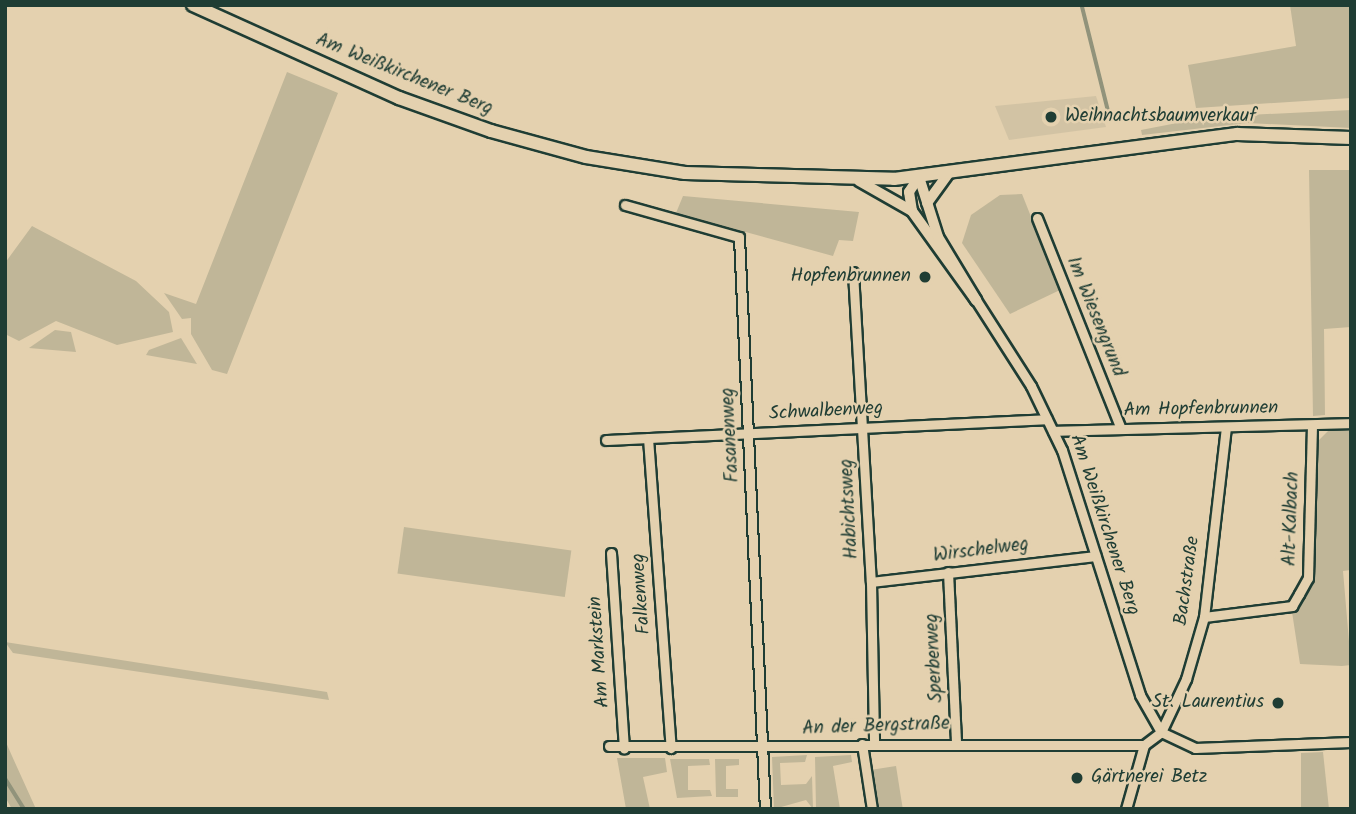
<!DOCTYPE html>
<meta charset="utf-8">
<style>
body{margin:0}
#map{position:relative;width:1356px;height:814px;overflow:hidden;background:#e4d1af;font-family:Kalam,sans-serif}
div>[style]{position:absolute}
.built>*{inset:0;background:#d2c3a4}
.green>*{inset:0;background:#c0b698;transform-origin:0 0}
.stream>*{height:3.5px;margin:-1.75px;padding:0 1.75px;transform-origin:1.75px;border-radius:1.75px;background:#91937b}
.roads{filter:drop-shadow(2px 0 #1f3d34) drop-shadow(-2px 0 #1f3d34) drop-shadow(0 2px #1f3d34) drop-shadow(0 -2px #1f3d34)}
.minor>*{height:9px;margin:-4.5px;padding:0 4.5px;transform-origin:4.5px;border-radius:4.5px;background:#e4d1af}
.tertiary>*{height:10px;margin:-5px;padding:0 5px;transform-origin:5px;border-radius:5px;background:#e4d1af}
.secondary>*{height:12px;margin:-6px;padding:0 6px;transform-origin:6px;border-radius:6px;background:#e4d1af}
.dots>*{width:19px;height:19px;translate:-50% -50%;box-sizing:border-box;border:4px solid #e4d1af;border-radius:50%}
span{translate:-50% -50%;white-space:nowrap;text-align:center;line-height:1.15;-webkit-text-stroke:5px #e4d1af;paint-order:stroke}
.street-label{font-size:19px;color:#1f3d34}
.poi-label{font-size:19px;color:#1f3d34}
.left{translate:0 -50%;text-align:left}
.right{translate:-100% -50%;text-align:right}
.frame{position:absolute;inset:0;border:7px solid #1f3d34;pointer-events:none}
</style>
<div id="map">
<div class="built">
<i style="clip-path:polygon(1096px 96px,1106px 127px,1009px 140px,995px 106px)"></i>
</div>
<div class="green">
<i style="clip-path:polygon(1290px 5px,1351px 5px,1351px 98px,1196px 108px,1188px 65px,1296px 46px)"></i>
<i style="clip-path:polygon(287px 72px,338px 93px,227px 374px,212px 370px,191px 334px,191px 318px,182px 319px,164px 293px,196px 304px)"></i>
<i style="clip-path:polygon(1351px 110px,1351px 128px,1247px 123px,1142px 135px,1141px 130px,1208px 117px)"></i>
<i style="clip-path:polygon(1309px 170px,1351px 170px,1351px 327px,1324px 329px,1325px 415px,1313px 416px)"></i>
<i style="clip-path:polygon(1022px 194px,1060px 290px,1010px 314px,962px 243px,971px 215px,1000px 195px)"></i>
<i style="clip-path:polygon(683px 196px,859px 212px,853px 241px,839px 240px,833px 256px,676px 213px)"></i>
<i style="clip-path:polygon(32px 226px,136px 281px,169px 312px,173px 332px,117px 345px,56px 321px,19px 341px,5px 334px,5px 263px)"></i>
<i style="clip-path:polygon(55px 330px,71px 332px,76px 352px,29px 348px)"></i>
<i style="clip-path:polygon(181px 338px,197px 364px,146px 355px,149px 350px)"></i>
<i style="clip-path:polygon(1329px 430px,1351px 430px,1351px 570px,1343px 571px,1351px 665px,1342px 666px,1300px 664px,1292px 612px,1312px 579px,1319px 440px)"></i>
<i style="left:404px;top:527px;width:169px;height:47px;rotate:8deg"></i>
<i style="clip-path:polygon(5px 642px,327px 692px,329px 700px,13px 653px)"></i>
<i style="clip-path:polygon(5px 740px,12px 756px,36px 809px,12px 809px,5px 797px)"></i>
<i style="clip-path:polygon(1323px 752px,1329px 809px,1301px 809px,1301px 753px)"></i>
<i style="clip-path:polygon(807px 755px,805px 762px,780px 763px,781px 785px,806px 784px,812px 776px,813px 809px,806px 800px,774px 809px,772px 757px)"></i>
<i style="clip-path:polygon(851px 755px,852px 762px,833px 766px,840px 809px,816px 809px,815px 757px)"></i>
<i style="clip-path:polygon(617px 758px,665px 758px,667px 772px,643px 777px,650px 809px,626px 809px)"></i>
<i style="clip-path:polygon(670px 759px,709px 759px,710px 765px,688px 766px,688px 790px,710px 790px,712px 796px,677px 798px)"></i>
<i style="clip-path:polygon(715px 759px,739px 759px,739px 765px,726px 766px,726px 789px,738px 789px,738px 797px,716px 797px)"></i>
<i style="left:896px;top:766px;width:44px;height:26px;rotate:81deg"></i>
</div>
<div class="stream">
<i style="left:1082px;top:5px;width:111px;rotate:76deg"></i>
<i style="left:5px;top:778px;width:36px;rotate:58deg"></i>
</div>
<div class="roads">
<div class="minor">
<i style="left:625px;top:205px;width:118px;rotate:15.7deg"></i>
<i style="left:739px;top:237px;width:573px;rotate:87.4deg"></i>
<i style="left:1037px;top:218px;width:227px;rotate:68.3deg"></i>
<i style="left:853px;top:272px;width:311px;rotate:86.7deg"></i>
<i style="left:871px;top:582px;width:162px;rotate:88.9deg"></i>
<i style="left:976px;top:300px;width:102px;rotate:57.4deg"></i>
<i style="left:1031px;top:386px;width:71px;rotate:64.2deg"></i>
<i style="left:1062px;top:450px;width:257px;rotate:72.3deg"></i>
<i style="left:1140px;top:695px;width:43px;rotate:60.4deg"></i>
<i style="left:1161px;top:732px;width:38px;rotate:25deg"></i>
<i style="left:1195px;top:748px;width:156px;rotate:-2.2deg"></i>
<i style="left:1053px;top:431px;width:298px;rotate:-1.5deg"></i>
<i style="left:648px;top:438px;width:311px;rotate:85.8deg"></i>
<i style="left:606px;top:440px;width:441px;rotate:-2.7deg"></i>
<i style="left:611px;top:553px;width:196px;rotate:86.2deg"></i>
<i style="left:948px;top:572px;width:170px;rotate:87.3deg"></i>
<i style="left:871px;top:582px;width:226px;rotate:-6.6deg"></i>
<i style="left:1204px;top:617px;width:89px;rotate:-7.1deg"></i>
<i style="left:1292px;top:606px;width:14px;rotate:-60deg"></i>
<i style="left:1299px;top:594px;width:18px;rotate:-61deg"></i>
<i style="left:1308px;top:578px;width:153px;rotate:-88.5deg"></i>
<i style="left:862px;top:744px;width:66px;rotate:81.3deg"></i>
<i style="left:609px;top:746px;width:535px;rotate:-0.11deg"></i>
<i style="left:1126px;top:809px;width:66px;rotate:-74.3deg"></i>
<i style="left:1144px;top:745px;width:21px;rotate:-37deg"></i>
<i style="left:1161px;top:732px;width:59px;rotate:-64.7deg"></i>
<i style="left:1186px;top:679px;width:65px;rotate:-73.8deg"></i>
<i style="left:1204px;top:617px;width:190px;rotate:-83.4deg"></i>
</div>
<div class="tertiary">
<i style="left:919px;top:177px;width:18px;rotate:124deg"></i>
<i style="left:909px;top:192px;width:19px;rotate:81deg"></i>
<i style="left:912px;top:211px;width:110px;rotate:54.3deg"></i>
<i style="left:919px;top:177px;width:63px;rotate:72.4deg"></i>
<i style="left:938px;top:237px;width:74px;rotate:58.9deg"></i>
<i style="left:859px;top:181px;width:61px;rotate:29.5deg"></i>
<i style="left:927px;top:203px;width:36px;rotate:-54deg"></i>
</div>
<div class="secondary">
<i style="left:193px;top:5px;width:226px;rotate:24.3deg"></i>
<i style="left:399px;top:98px;width:98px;rotate:19.7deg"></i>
<i style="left:491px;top:131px;width:98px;rotate:15.3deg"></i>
<i style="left:586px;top:157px;width:100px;rotate:9.2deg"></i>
<i style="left:685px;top:173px;width:209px;rotate:1.6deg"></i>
<i style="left:894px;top:179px;width:346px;rotate:-7.5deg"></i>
<i style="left:1237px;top:134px;width:114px;rotate:2deg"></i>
</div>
</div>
<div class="dots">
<i style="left:1051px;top:117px;background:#1f3d34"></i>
<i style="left:925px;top:277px;background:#1f3d34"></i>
<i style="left:1278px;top:703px;background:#1f3d34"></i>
<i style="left:1077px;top:778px;background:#1f3d34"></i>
</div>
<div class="street-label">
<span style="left:404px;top:75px;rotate:22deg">Am Weißkirchener Berg</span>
<span style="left:1095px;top:317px;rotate:68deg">Im Wiesengrund</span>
<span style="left:1201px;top:410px;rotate:-1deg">Am Hopfenbrunnen</span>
<span style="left:826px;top:412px;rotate:-3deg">Schwalbenweg</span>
<span style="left:731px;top:435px;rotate:-93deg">Fasanenweg</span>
<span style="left:850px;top:509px;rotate:-93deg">Habichtsweg</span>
<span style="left:1292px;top:519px;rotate:-88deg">Alt-Kalbach</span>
<span style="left:1104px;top:525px;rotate:72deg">Am Weißkirchener Berg</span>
<span style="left:981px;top:551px;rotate:-7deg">Wirschelweg</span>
<span style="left:1188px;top:581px;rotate:-82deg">Bachstraße</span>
<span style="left:642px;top:594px;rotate:-94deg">Falkenweg</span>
<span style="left:600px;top:652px;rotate:-94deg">Am Markstein</span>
<span style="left:935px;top:658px;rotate:-93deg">Sperberweg</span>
<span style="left:876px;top:727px;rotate:-2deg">An der Bergstraße</span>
</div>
<div class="poi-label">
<span class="left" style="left:1065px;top:117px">Weihnachtsbaumverkauf</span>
<span class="right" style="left:911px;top:277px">Hopfenbrunnen</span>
<span class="right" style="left:1264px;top:703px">St. Laurentius</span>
<span class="left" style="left:1091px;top:778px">Gärtnerei Betz</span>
</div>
<div class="frame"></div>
</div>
